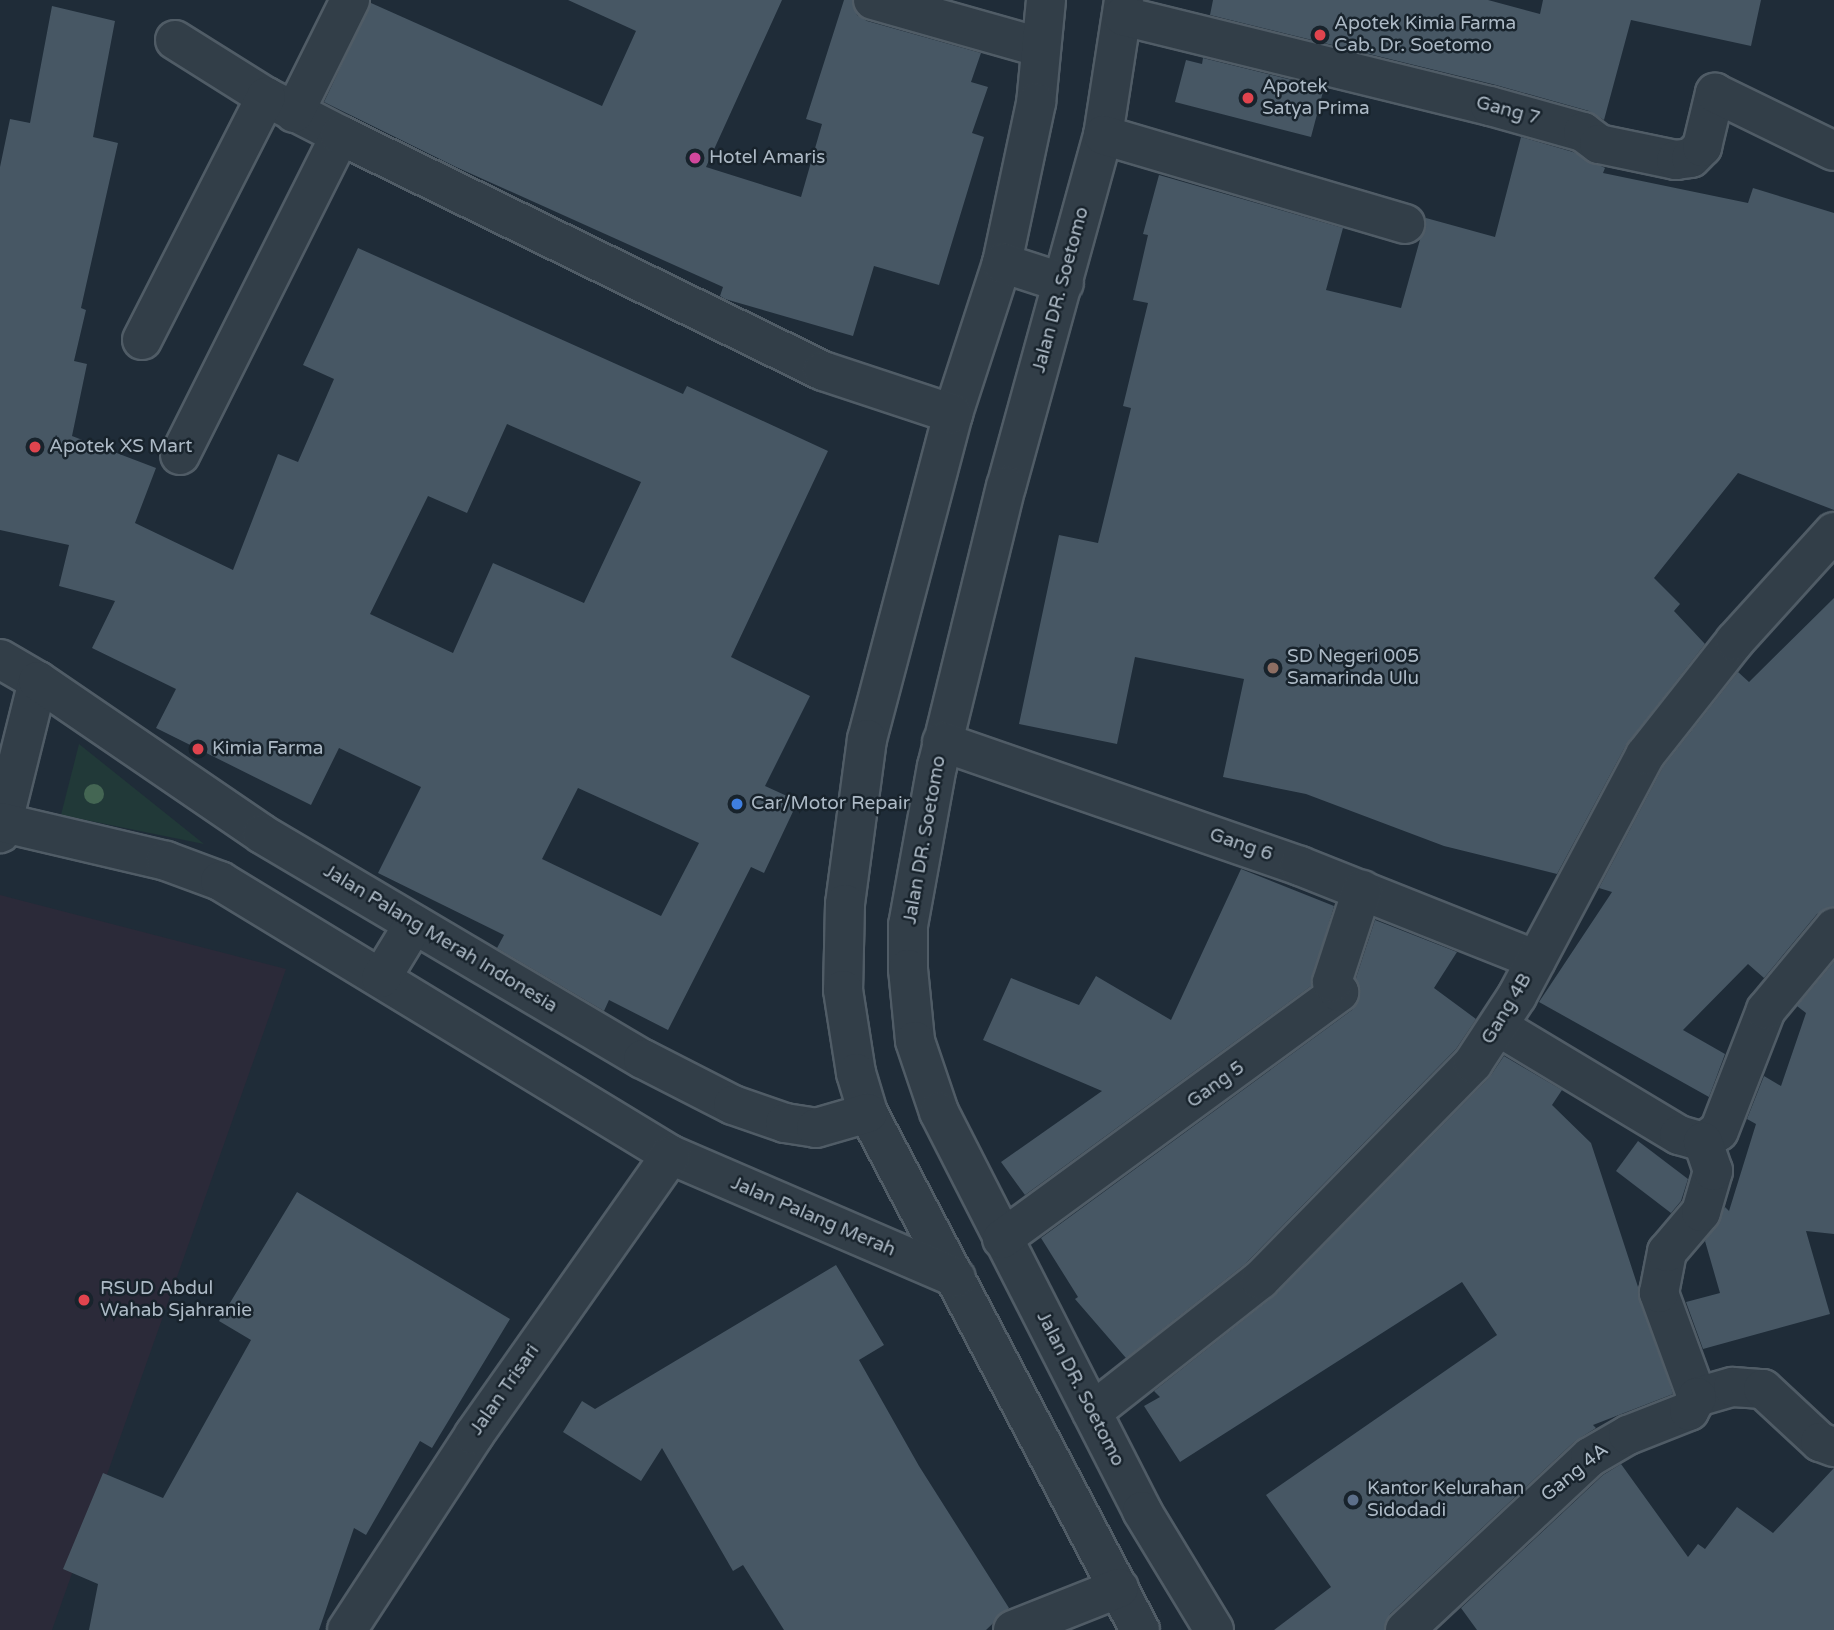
<!DOCTYPE html>
<style>
body{margin:0}
#map{position:relative;width:1834px;height:1630px;overflow:hidden;background:#1f2c38;font-family:"Varela Round",sans-serif}
div>[style]{position:absolute}
.medical>*{inset:0;background:#2b2a39}
.green>*{inset:0;background:#213938}
.building>*{inset:0;background:#475764}
.roads{filter:drop-shadow(2px 0 #505c66) drop-shadow(-2px 0 #505c66) drop-shadow(0 2px #505c66) drop-shadow(0 -2px #505c66)}
.minor>*{height:38px;margin:-19px;padding:0 19px;transform-origin:19px;border-radius:19px;background:#323e48}
.trees>*{width:20px;height:20px;margin:-10px;border-radius:50%;background:#446653}
.dots>*{width:19px;height:19px;translate:-50% -50%;box-sizing:border-box;border:4px solid #18232c;border-radius:50%}
span{translate:-50% -50%;white-space:nowrap;text-align:center;line-height:1.15;-webkit-text-stroke:5px #18232c;paint-order:stroke}
.poi-label{font-size:19px;color:#acb9c5}
.left{translate:0 -50%;text-align:left}
.street-label{font-size:19px;color:#acb9c5}
</style>
<div id="map">
<div class="medical">
<i style="clip-path:polygon(0 895px,286px 969px,52px 1630px,0 1630px)"></i>
</div>
<div class="green">
<i style="clip-path:polygon(79px 744px,204px 844px,61px 815px)"></i>
</div>
<div class="building">
<i style="clip-path:polygon(568px 0,782px 0,706px 167px,801px 197px,822px 124px,806px 119px,844px 0,852px 0,857px 15px,867px 21px,981px 53px,971px 82px,988px 87px,972px 133px,984px 137px,939px 285px,874px 266px,853px 336px,725px 299px,720px 296px,723px 287px,456px 167px,324px 102px,371px 3px,602px 106px,636px 31px)"></i>
<i style="clip-path:polygon(1213px 0,1488px 0,1540px 14px,1543px 0,1761px 0,1751px 46px,1631px 20px,1604px 120px,1589px 111px,1496px 85px,1210px 15px)"></i>
<i style="clip-path:polygon(evenodd,52px 6px,115px 21px,93px 137px,118px 143px,81px 308px,86px 310px,74px 361px,87px 364px,72px 436px,156px 468px,135px 523px,233px 570px,278px 454px,298px 462px,334px 379px,303px 365px,358px 248px,683px 394px,687px 386px,828px 451px,731px 657px,810px 696px,765px 786px,798px 801px,764px 873px,751px 867px,668px 1030px,609px 1000px,604px 1011px,497px 948px,504px 935px,378px 873px,421px 787px,339px 748px,311px 805px,156px 728px,176px 689px,92px 648px,115px 601px,59px 586px,69px 545px,0 530px,0 167px,10px 119px,30px 123px,52px 6px,507px 424px,641px 482px,584px 603px,493px 563px,453px 653px,370px 614px,428px 496px,467px 513px,507px 424px,52px 6px,578px 788px,699px 843px,661px 916px,542px 859px,578px 788px)"></i>
<i style="clip-path:polygon(1203px 58px,1324px 88px,1311px 137px,1175px 102px,1186px 60px,1202px 64px)"></i>
<i style="clip-path:polygon(1521px 137px,1573px 152px,1605px 168px,1603px 173px,1748px 203px,1753px 188px,1834px 213px,1834px 510px,1738px 473px,1654px 578px,1680px 604px,1674px 611px,1705px 644px,1626px 745px,1557px 874px,1444px 846px,1306px 794px,1223px 777px,1244px 679px,1135px 657px,1117px 744px,1019px 724px,1059px 535px,1098px 543px,1131px 408px,1123px 406px,1148px 303px,1133px 300px,1148px 235px,1143px 234px,1159px 175px,1343px 228px,1326px 290px,1401px 308px,1426px 218px,1495px 237px)"></i>
<i style="clip-path:polygon(1834px 598px,1834px 907px,1817px 914px,1764px 978px,1748px 964px,1683px 1030px,1725px 1054px,1709px 1097px,1539px 1002px,1612px 892px,1599px 888px,1663px 767px,1738px 672px,1749px 682px)"></i>
<i style="clip-path:polygon(1241px 869px,1334px 906px,1311px 986px,1025px 1195px,1001px 1162px,1102px 1091px,983px 1040px,1011px 978px,1079px 1005px,1096px 976px,1171px 1020px)"></i>
<i style="clip-path:polygon(1375px 920px,1457px 952px,1434px 988px,1476px 1019px,1456px 1049px,1245px 1264px,1126px 1358px,1075px 1299px,1078px 1297px,1041px 1238px,1352px 1010px,1359px 1000px,1356px 978px)"></i>
<i style="clip-path:polygon(1834px 962px,1834px 1234px,1806px 1231px,1830px 1314px,1703px 1349px,1686px 1302px,1720px 1293px,1705px 1241px,1725px 1207px,1729px 1211px,1756px 1124px,1747px 1119px,1764px 1076px,1781px 1086px,1806px 1013px,1797px 1006px)"></i>
<i style="clip-path:polygon(1504px 1056px,1562px 1090px,1552px 1105px,1591px 1143px,1673px 1394px,1593px 1425px,1596px 1428px,1575px 1441px,1390px 1614px,1384px 1630px,1274px 1630px,1331px 1587px,1266px 1495px,1497px 1335px,1462px 1282px,1180px 1462px,1144px 1406px,1160px 1397px,1154px 1391px,1275px 1295px,1489px 1078px)"></i>
<i style="clip-path:polygon(1638px 1141px,1688px 1179px,1681px 1201px,1671px 1213px,1616px 1171px)"></i>
<i style="clip-path:polygon(297px 1192px,510px 1319px,432px 1448px,420px 1441px,366px 1535px,354px 1528px,319px 1630px,89px 1630px,98px 1584px,63px 1569px,103px 1473px,163px 1498px,251px 1340px,219px 1321px)"></i>
<i style="clip-path:polygon(836px 1265px,884px 1345px,859px 1360px,919px 1466px,1009px 1608px,986px 1630px,784px 1630px,743px 1565px,733px 1571px,662px 1448px,641px 1481px,563px 1432px,582px 1401px,595px 1409px)"></i>
<i style="clip-path:polygon(1621px 1464px,1688px 1557px,1698px 1544px,1705px 1549px,1737px 1507px,1773px 1533px,1834px 1468px,1834px 1630px,1477px 1630px,1461px 1608px,1603px 1475px)"></i>
</div>
<div class="roads">
<div class="minor">
<i style="left:873px;top:0;width:173px;rotate:15.8deg"></i>
<i style="left:1046px;top:0;width:103px;rotate:95.5deg"></i>
<i style="left:1036px;top:103px;width:164px;rotate:102deg"></i>
<i style="left:1002px;top:263px;width:159px;rotate:108deg"></i>
<i style="left:953px;top:414px;width:336px;rotate:104.8deg"></i>
<i style="left:867px;top:739px;width:166px;rotate:97.6deg"></i>
<i style="left:845px;top:904px;width:86px;rotate:91.3deg"></i>
<i style="left:843px;top:990px;width:84px;rotate:81.1deg"></i>
<i style="left:856px;top:1073px;width:42px;rotate:73.3deg"></i>
<i style="left:868px;top:1113px;width:584px;rotate:62.25deg"></i>
<i style="left:1124px;top:0;width:137px;rotate:98.8deg"></i>
<i style="left:1103px;top:135px;width:364px;rotate:105.4deg"></i>
<i style="left:1006px;top:486px;width:288px;rotate:103.8deg"></i>
<i style="left:937px;top:766px;width:162px;rotate:100.3deg"></i>
<i style="left:908px;top:925px;width:44px;rotate:90deg"></i>
<i style="left:908px;top:969px;width:72px;rotate:84.4deg"></i>
<i style="left:915px;top:1041px;width:75px;rotate:71.3deg"></i>
<i style="left:939px;top:1112px;width:448px;rotate:63deg"></i>
<i style="left:1142px;top:1511px;width:139px;rotate:58.8deg"></i>
<i style="left:1123px;top:16px;width:378px;rotate:13.8deg"></i>
<i style="left:1490px;top:106px;width:97px;rotate:15.6deg"></i>
<i style="left:1583px;top:132px;width:20px;rotate:37deg"></i>
<i style="left:1599px;top:144px;width:79px;rotate:11.7deg"></i>
<i style="left:1676px;top:160px;width:15px;rotate:-8deg"></i>
<i style="left:1691px;top:158px;width:16px;rotate:-45deg"></i>
<i style="left:1702px;top:147px;width:56px;rotate:-76.5deg"></i>
<i style="left:1715px;top:93px;width:132px;rotate:26deg"></i>
<i style="left:175px;top:40px;width:107px;rotate:32.1deg"></i>
<i style="left:266px;top:97px;width:83px;rotate:27.2deg"></i>
<i style="left:294px;top:113px;width:126px;rotate:-63.6deg"></i>
<i style="left:1103px;top:135px;width:315px;rotate:16.4deg"></i>
<i style="left:1002px;top:263px;width:65px;rotate:17.9deg"></i>
<i style="left:142px;top:340px;width:273px;rotate:-63deg"></i>
<i style="left:180px;top:455px;width:358px;rotate:-63.4deg"></i>
<i style="left:340px;top:135px;width:538px;rotate:26.04deg"></i>
<i style="left:823px;top:371px;width:137px;rotate:18.3deg"></i>
<i style="left:0;top:659px;width:44px;rotate:30.1deg"></i>
<i style="left:38px;top:681px;width:157px;rotate:104deg"></i>
<i style="left:38px;top:681px;width:271px;rotate:34.3deg"></i>
<i style="left:262px;top:834px;width:442px;rotate:30.6deg"></i>
<i style="left:643px;top:1059px;width:101px;rotate:27.1deg"></i>
<i style="left:733px;top:1105px;width:55px;rotate:19.1deg"></i>
<i style="left:785px;top:1123px;width:31px;rotate:9deg"></i>
<i style="left:816px;top:1128px;width:54px;rotate:-16.1deg"></i>
<i style="left:942px;top:742px;width:379px;rotate:19.1deg"></i>
<i style="left:1300px;top:866px;width:254px;rotate:21.7deg"></i>
<i style="left:0;top:822px;width:171px;rotate:13.2deg"></i>
<i style="left:166px;top:861px;width:58px;rotate:20.3deg"></i>
<i style="left:220px;top:881px;width:528px;rotate:31.28deg"></i>
<i style="left:671px;top:1155px;width:310px;rotate:23.3deg"></i>
<i style="left:381px;top:978px;width:63px;rotate:-58.6deg"></i>
<i style="left:1499px;top:1027px;width:210px;rotate:31deg"></i>
<i style="left:1679px;top:1135px;width:25px;rotate:16deg"></i>
<i style="left:1703px;top:1142px;width:19px;rotate:-35deg"></i>
<i style="left:1719px;top:1131px;width:130px;rotate:-68.8deg"></i>
<i style="left:1766px;top:1010px;width:107px;rotate:-50.3deg"></i>
<i style="left:1002px;top:1239px;width:418px;rotate:-36.2deg"></i>
<i style="left:1339px;top:992px;width:12px;rotate:-125deg"></i>
<i style="left:1332px;top:982px;width:97px;rotate:-71.9deg"></i>
<i style="left:1697px;top:1397px;width:111px;rotate:-110.1deg"></i>
<i style="left:1659px;top:1293px;width:42px;rotate:-79deg"></i>
<i style="left:1667px;top:1252px;width:52px;rotate:-49.6deg"></i>
<i style="left:1701px;top:1212px;width:43px;rotate:-73.7deg"></i>
<i style="left:1713px;top:1171px;width:31px;rotate:-109deg"></i>
<i style="left:1697px;top:1397px;width:37px;rotate:-16deg"></i>
<i style="left:1733px;top:1387px;width:30px;rotate:4deg"></i>
<i style="left:1763px;top:1389px;width:78px;rotate:42.9deg"></i>
<i style="left:1820px;top:1442px;width:15px;rotate:20deg"></i>
<i style="left:1092px;top:1412px;width:214px;rotate:-38.2deg"></i>
<i style="left:1260px;top:1280px;width:304px;rotate:-45.5deg"></i>
<i style="left:1473px;top:1063px;width:80px;rotate:-56.7deg"></i>
<i style="left:1517px;top:996px;width:273px;rotate:-62deg"></i>
<i style="left:1645px;top:755px;width:145px;rotate:-51.7deg"></i>
<i style="left:1735px;top:641px;width:147px;rotate:-47.8deg"></i>
<i style="left:347px;top:1630px;width:233px;rotate:-56.9deg"></i>
<i style="left:474px;top:1435px;width:342px;rotate:-54.9deg"></i>
<i style="left:1013px;top:1630px;width:114px;rotate:-21.6deg"></i>
<i style="left:1405px;top:1630px;width:253px;rotate:-43.1deg"></i>
<i style="left:1590px;top:1457px;width:44px;rotate:-30.1deg"></i>
<i style="left:1628px;top:1435px;width:66px;rotate:-21.5deg"></i>
<i style="left:1689px;top:1411px;width:16px;rotate:-60deg"></i>
</div>
</div>
<div class="trees">
<i style="left:94px;top:794px"></i>
</div>
<div class="dots">
<i style="left:1320px;top:35px;background:#e0444e"></i>
<i style="left:1248px;top:98px;background:#e0444e"></i>
<i style="left:695px;top:158px;background:#d1479c"></i>
<i style="left:35px;top:447px;background:#e0444e"></i>
<i style="left:1273px;top:668px;background:#8d6e63"></i>
<i style="left:198px;top:749px;background:#e0444e"></i>
<i style="left:737px;top:804px;background:#3f7fe0"></i>
<i style="left:84px;top:1300px;background:#e0444e"></i>
<i style="left:1353px;top:1500px;background:#5c6f8a"></i>
</div>
<div class="poi-label">
<span class="left" style="left:1334px;top:35px">Apotek Kimia Farma<br>Cab. Dr. Soetomo</span>
<span class="left" style="left:1262px;top:98px">Apotek<br>Satya Prima</span>
<span class="left" style="left:709px;top:158px">Hotel Amaris</span>
<span class="left" style="left:49px;top:447px">Apotek XS Mart</span>
<span class="left" style="left:1287px;top:668px">SD Negeri 005<br>Samarinda Ulu</span>
<span class="left" style="left:212px;top:749px">Kimia Farma</span>
<span class="left" style="left:751px;top:804px">Car/Motor Repair</span>
<span class="left" style="left:100px;top:1300px">RSUD Abdul<br>Wahab Sjahranie</span>
<span class="left" style="left:1367px;top:1500px">Kantor Kelurahan<br>Sidodadi</span>
</div>
<div class="street-label">
<span style="left:1508px;top:111px;rotate:15deg">Gang 7</span>
<span style="left:1061px;top:290px;rotate:-75deg">Jalan DR. Soetomo</span>
<span style="left:925px;top:840px;rotate:-80deg">Jalan DR. Soetomo</span>
<span style="left:1241px;top:845px;rotate:19deg">Gang 6</span>
<span style="left:440px;top:939px;rotate:31deg">Jalan Palang Merah Indonesia</span>
<span style="left:1507px;top:1009px;rotate:-59deg">Gang 4B</span>
<span style="left:1216px;top:1085px;rotate:-36deg">Gang 5</span>
<span style="left:813px;top:1217px;rotate:23deg">Jalan Palang Merah</span>
<span style="left:1080px;top:1389px;rotate:63deg">Jalan DR. Soetomo</span>
<span style="left:505px;top:1390px;rotate:-55deg">Jalan Trisari</span>
<span style="left:1575px;top:1473px;rotate:-39deg">Gang 4A</span>
</div>
</div>
